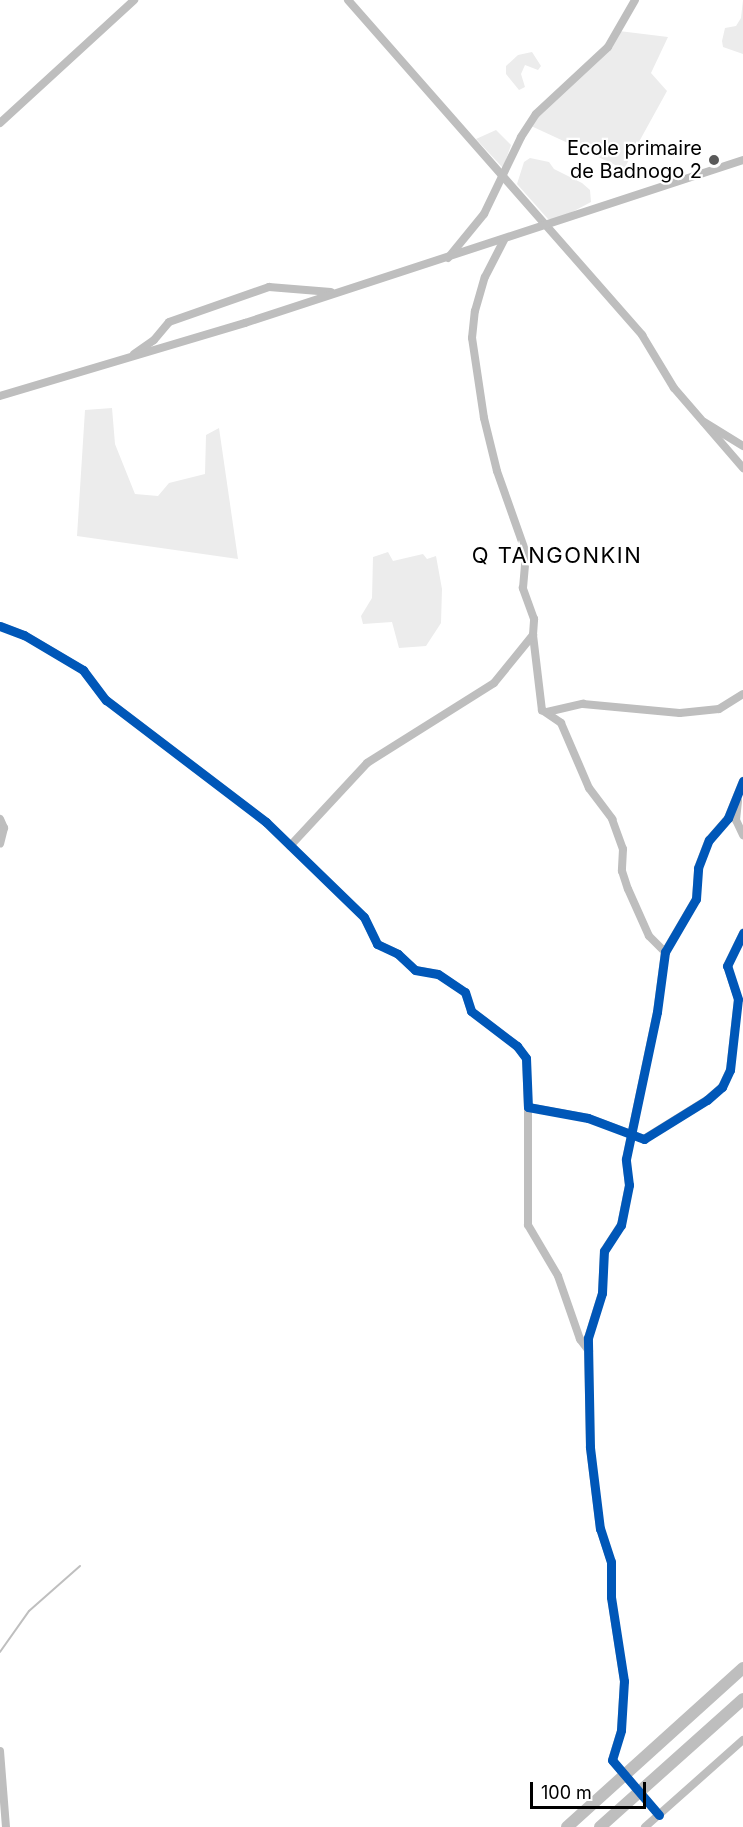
<!DOCTYPE html>
<style>
body{margin:0}
#map{position:relative;width:743px;height:1827px;overflow:hidden;background:#fff;font-family:Inter,sans-serif}
div>[style]{position:absolute}
.green>*{inset:0;background:#ececec}
.stream>*{height:2px;margin:-1px;padding:0 1px;transform-origin:1px;border-radius:1px;background:#bfbfbf}
.minor>*{height:8px;margin:-4px;padding:0 4px;transform-origin:4px;border-radius:4px;background:#bebebe}
.highway>*{height:12px;margin:-6px;padding:0 6px;transform-origin:6px;border-radius:6px;background:#bebebe}
.cycleway>*{height:9px;margin:-4.5px;padding:0 4.5px;transform-origin:4.5px;border-radius:4.5px;background:#0057b8}
.dots>*{width:16px;height:16px;translate:-50% -50%;box-sizing:border-box;border:3px solid #fff;border-radius:50%}
span{translate:-50% -50%;white-space:nowrap;text-align:center;line-height:1.15;-webkit-text-stroke:4.5px #fff;paint-order:stroke}
.poi-label{font-size:20px;color:#000}
.right{translate:-100% -50%;text-align:right}
.quarter-label{font-size:22px;color:#000;letter-spacing:1.5px}
.scale{position:absolute;left:530px;top:1782px;width:116px;height:27px;box-sizing:border-box;border:3px solid #000;border-top:0;padding-left:8px;font-size:18px;line-height:21px;white-space:nowrap;color:#000;-webkit-text-stroke:4px #fff;paint-order:stroke}
</style>
<div id="map">
<div class="green">
<i style="clip-path:polygon(743px 0,743px 54px,723px 47px,722px 41px,725px 28px,736px 26px,741px 18px)"></i>
<i style="clip-path:polygon(619px 31px,668px 37px,651px 73px,667px 91px,624px 169px,529px 125px)"></i>
<i style="clip-path:polygon(532px 52px,541px 66px,538px 70px,525px 65px,521px 74px,525px 87px,519px 90px,506px 74px,506px 66px,518px 55px)"></i>
<i style="clip-path:polygon(496px 130px,511px 145px,503px 168px,476px 139px)"></i>
<i style="clip-path:polygon(530px 158px,549px 162px,554px 169px,582px 183px,590px 190px,591px 202px,559px 219px,548px 219px,517px 184px,524px 162px)"></i>
<i style="clip-path:polygon(112px 408px,115px 444px,135px 494px,158px 496px,169px 483px,205px 474px,206px 435px,219px 428px,238px 559px,77px 536px,85px 410px)"></i>
<i style="clip-path:polygon(388px 552px,393px 561px,423px 554px,427px 559px,436px 556px,442px 589px,441px 623px,426px 646px,399px 648px,392px 622px,363px 624px,361px 616px,372px 598px,373px 557px)"></i>
</div>
<div class="stream">
<i style="left:0;top:1652px;width:50px;rotate:-54.7deg"></i>
<i style="left:29px;top:1611px;width:68px;rotate:-41.4deg"></i>
</div>
<div class="minor">
<i style="left:348px;top:0;width:446px;rotate:48.7deg"></i>
<i style="left:642px;top:335px;width:62px;rotate:58.9deg"></i>
<i style="left:674px;top:388px;width:106px;rotate:49.2deg"></i>
<i style="left:0;top:123px;width:182px;rotate:-42.5deg"></i>
<i style="left:448px;top:258px;width:57px;rotate:-50.7deg"></i>
<i style="left:484px;top:214px;width:85px;rotate:-64.3deg"></i>
<i style="left:521px;top:137px;width:27px;rotate:-57deg"></i>
<i style="left:536px;top:114px;width:98px;rotate:-42.9deg"></i>
<i style="left:608px;top:47px;width:54px;rotate:-60.1deg"></i>
<i style="left:134px;top:354px;width:24px;rotate:-35deg"></i>
<i style="left:154px;top:340px;width:23px;rotate:-50deg"></i>
<i style="left:169px;top:322px;width:106px;rotate:-19.3deg"></i>
<i style="left:269px;top:287px;width:62px;rotate:4.6deg"></i>
<i style="left:0;top:396px;width:256px;rotate:-16.6deg"></i>
<i style="left:245px;top:323px;width:524px;rotate:-18.12deg"></i>
<i style="left:704px;top:422px;width:46px;rotate:31.6deg"></i>
<i style="left:0;top:626px;width:26px;rotate:21deg"></i>
<i style="left:24px;top:635px;width:69px;rotate:30.7deg"></i>
<i style="left:83px;top:670px;width:38px;rotate:53deg"></i>
<i style="left:106px;top:700px;width:201px;rotate:37.3deg"></i>
<i style="left:266px;top:822px;width:136px;rotate:44.1deg"></i>
<i style="left:364px;top:917px;width:30px;rotate:64deg"></i>
<i style="left:377px;top:944px;width:23px;rotate:25deg"></i>
<i style="left:398px;top:954px;width:23px;rotate:43deg"></i>
<i style="left:415px;top:970px;width:23px;rotate:10deg"></i>
<i style="left:438px;top:974px;width:32px;rotate:34deg"></i>
<i style="left:465px;top:992px;width:20px;rotate:72deg"></i>
<i style="left:471px;top:1011px;width:58px;rotate:37.3deg"></i>
<i style="left:517px;top:1046px;width:15px;rotate:53deg"></i>
<i style="left:526px;top:1058px;width:49px;rotate:87.7deg"></i>
<i style="left:528px;top:1107px;width:61px;rotate:10.4deg"></i>
<i style="left:588px;top:1118px;width:60px;rotate:20.6deg"></i>
<i style="left:644px;top:1139px;width:74px;rotate:-31.8deg"></i>
<i style="left:707px;top:1100px;width:20px;rotate:-41deg"></i>
<i style="left:722px;top:1087px;width:19px;rotate:-65deg"></i>
<i style="left:730px;top:1070px;width:71px;rotate:-83.6deg"></i>
<i style="left:738px;top:999px;width:35px;rotate:-108deg"></i>
<i style="left:727px;top:966px;width:37px;rotate:-64deg"></i>
<i style="left:533px;top:635px;width:76px;rotate:83.2deg"></i>
<i style="left:542px;top:710px;width:23px;rotate:34deg"></i>
<i style="left:561px;top:723px;width:71px;rotate:66.7deg"></i>
<i style="left:589px;top:788px;width:39px;rotate:53deg"></i>
<i style="left:612px;top:819px;width:32px;rotate:70deg"></i>
<i style="left:623px;top:849px;width:22px;rotate:93deg"></i>
<i style="left:622px;top:871px;width:19px;rotate:72deg"></i>
<i style="left:628px;top:889px;width:51px;rotate:65.9deg"></i>
<i style="left:649px;top:936px;width:23px;rotate:45deg"></i>
<i style="left:547px;top:712px;width:37px;rotate:-13deg"></i>
<i style="left:583px;top:704px;width:97px;rotate:5.3deg"></i>
<i style="left:680px;top:713px;width:39px;rotate:-6deg"></i>
<i style="left:719px;top:709px;width:28px;rotate:-32deg"></i>
<i style="left:738px;top:801px;width:19px;rotate:96deg"></i>
<i style="left:736px;top:820px;width:17px;rotate:65deg"></i>
<i style="left:0;top:819px;width:10px;rotate:66deg"></i>
<i style="left:4px;top:828px;width:16px;rotate:104deg"></i>
<i style="left:290px;top:846px;width:113px;rotate:-47.1deg"></i>
<i style="left:367px;top:763px;width:150px;rotate:-32.2deg"></i>
<i style="left:494px;top:683px;width:62px;rotate:-50.9deg"></i>
<i style="left:533px;top:635px;width:16px;rotate:-86deg"></i>
<i style="left:534px;top:619px;width:33px;rotate:-110deg"></i>
<i style="left:523px;top:588px;width:35px;rotate:-85deg"></i>
<i style="left:526px;top:553px;width:87px;rotate:-109.5deg"></i>
<i style="left:497px;top:471px;width:55px;rotate:-103.8deg"></i>
<i style="left:484px;top:418px;width:81px;rotate:-98.5deg"></i>
<i style="left:472px;top:338px;width:27px;rotate:-84deg"></i>
<i style="left:475px;top:311px;width:35px;rotate:-74deg"></i>
<i style="left:485px;top:277px;width:42px;rotate:-62.8deg"></i>
<i style="left:528px;top:1107px;width:118px;rotate:90deg"></i>
<i style="left:528px;top:1225px;width:59px;rotate:59.5deg"></i>
<i style="left:558px;top:1276px;width:67px;rotate:70.8deg"></i>
<i style="left:580px;top:1339px;width:15px;rotate:53deg"></i>
<i style="left:0;top:1751px;width:76px;rotate:85.5deg"></i>
<i style="left:659px;top:1815px;width:72px;rotate:-130.5deg"></i>
<i style="left:612px;top:1760px;width:31px;rotate:-73deg"></i>
<i style="left:621px;top:1730px;width:49px;rotate:-86.5deg"></i>
<i style="left:624px;top:1681px;width:85px;rotate:-98.8deg"></i>
<i style="left:611px;top:1597px;width:35px;rotate:-90deg"></i>
<i style="left:611px;top:1562px;width:35px;rotate:-108deg"></i>
<i style="left:600px;top:1529px;width:83px;rotate:-97deg"></i>
<i style="left:590px;top:1447px;width:109px;rotate:-91.1deg"></i>
<i style="left:588px;top:1338px;width:47px;rotate:-72.7deg"></i>
<i style="left:602px;top:1293px;width:42px;rotate:-87.3deg"></i>
<i style="left:604px;top:1251px;width:31px;rotate:-57deg"></i>
<i style="left:621px;top:1225px;width:41px;rotate:-78.7deg"></i>
<i style="left:629px;top:1185px;width:26px;rotate:-97deg"></i>
<i style="left:626px;top:1159px;width:150px;rotate:-78.1deg"></i>
<i style="left:657px;top:1012px;width:61px;rotate:-82.4deg"></i>
<i style="left:665px;top:952px;width:61px;rotate:-59.7deg"></i>
<i style="left:696px;top:899px;width:31px;rotate:-86deg"></i>
<i style="left:698px;top:868px;width:30px;rotate:-69deg"></i>
<i style="left:709px;top:840px;width:29px;rotate:-49deg"></i>
<i style="left:728px;top:818px;width:40px;rotate:-68deg"></i>
<i style="left:645px;top:1827px;width:131px;rotate:-41.6deg"></i>
</div>
<div class="highway">
<i style="left:567px;top:1827px;width:237px;rotate:-42.1deg"></i>
<i style="left:600px;top:1827px;width:192px;rotate:-41.8deg"></i>
</div>
<div class="cycleway">
<i style="left:0;top:626px;width:26px;rotate:21deg"></i>
<i style="left:24px;top:635px;width:69px;rotate:30.7deg"></i>
<i style="left:83px;top:670px;width:38px;rotate:53deg"></i>
<i style="left:106px;top:700px;width:201px;rotate:37.3deg"></i>
<i style="left:266px;top:822px;width:136px;rotate:44.1deg"></i>
<i style="left:364px;top:917px;width:30px;rotate:64deg"></i>
<i style="left:377px;top:944px;width:23px;rotate:25deg"></i>
<i style="left:398px;top:954px;width:23px;rotate:43deg"></i>
<i style="left:415px;top:970px;width:23px;rotate:10deg"></i>
<i style="left:438px;top:974px;width:32px;rotate:34deg"></i>
<i style="left:465px;top:992px;width:20px;rotate:72deg"></i>
<i style="left:471px;top:1011px;width:58px;rotate:37.3deg"></i>
<i style="left:517px;top:1046px;width:15px;rotate:53deg"></i>
<i style="left:526px;top:1058px;width:49px;rotate:87.7deg"></i>
<i style="left:528px;top:1107px;width:61px;rotate:10.4deg"></i>
<i style="left:588px;top:1118px;width:60px;rotate:20.6deg"></i>
<i style="left:644px;top:1139px;width:74px;rotate:-31.8deg"></i>
<i style="left:707px;top:1100px;width:20px;rotate:-41deg"></i>
<i style="left:722px;top:1087px;width:19px;rotate:-65deg"></i>
<i style="left:730px;top:1070px;width:71px;rotate:-83.6deg"></i>
<i style="left:738px;top:999px;width:35px;rotate:-108deg"></i>
<i style="left:727px;top:966px;width:37px;rotate:-64deg"></i>
<i style="left:659px;top:1815px;width:72px;rotate:-130.5deg"></i>
<i style="left:612px;top:1760px;width:31px;rotate:-73deg"></i>
<i style="left:621px;top:1730px;width:49px;rotate:-86.5deg"></i>
<i style="left:624px;top:1681px;width:85px;rotate:-98.8deg"></i>
<i style="left:611px;top:1597px;width:35px;rotate:-90deg"></i>
<i style="left:611px;top:1562px;width:35px;rotate:-108deg"></i>
<i style="left:600px;top:1529px;width:83px;rotate:-97deg"></i>
<i style="left:590px;top:1447px;width:109px;rotate:-91.1deg"></i>
<i style="left:588px;top:1338px;width:47px;rotate:-72.7deg"></i>
<i style="left:602px;top:1293px;width:42px;rotate:-87.3deg"></i>
<i style="left:604px;top:1251px;width:31px;rotate:-57deg"></i>
<i style="left:621px;top:1225px;width:41px;rotate:-78.7deg"></i>
<i style="left:629px;top:1185px;width:26px;rotate:-97deg"></i>
<i style="left:626px;top:1159px;width:150px;rotate:-78.1deg"></i>
<i style="left:657px;top:1012px;width:61px;rotate:-82.4deg"></i>
<i style="left:665px;top:952px;width:61px;rotate:-59.7deg"></i>
<i style="left:696px;top:899px;width:31px;rotate:-86deg"></i>
<i style="left:698px;top:868px;width:30px;rotate:-69deg"></i>
<i style="left:709px;top:840px;width:29px;rotate:-49deg"></i>
<i style="left:728px;top:818px;width:40px;rotate:-68deg"></i>
</div>
<div class="dots">
<i style="left:714px;top:160px;background:#595959"></i>
</div>
<div class="poi-label">
<span class="right" style="left:702px;top:160px">Ecole primaire<br>de Badnogo 2</span>
</div>
<div class="quarter-label">
<span style="left:557px;top:556px">Q TANGONKIN</span>
</div>
<div class="scale">100 m</div>
</div>
